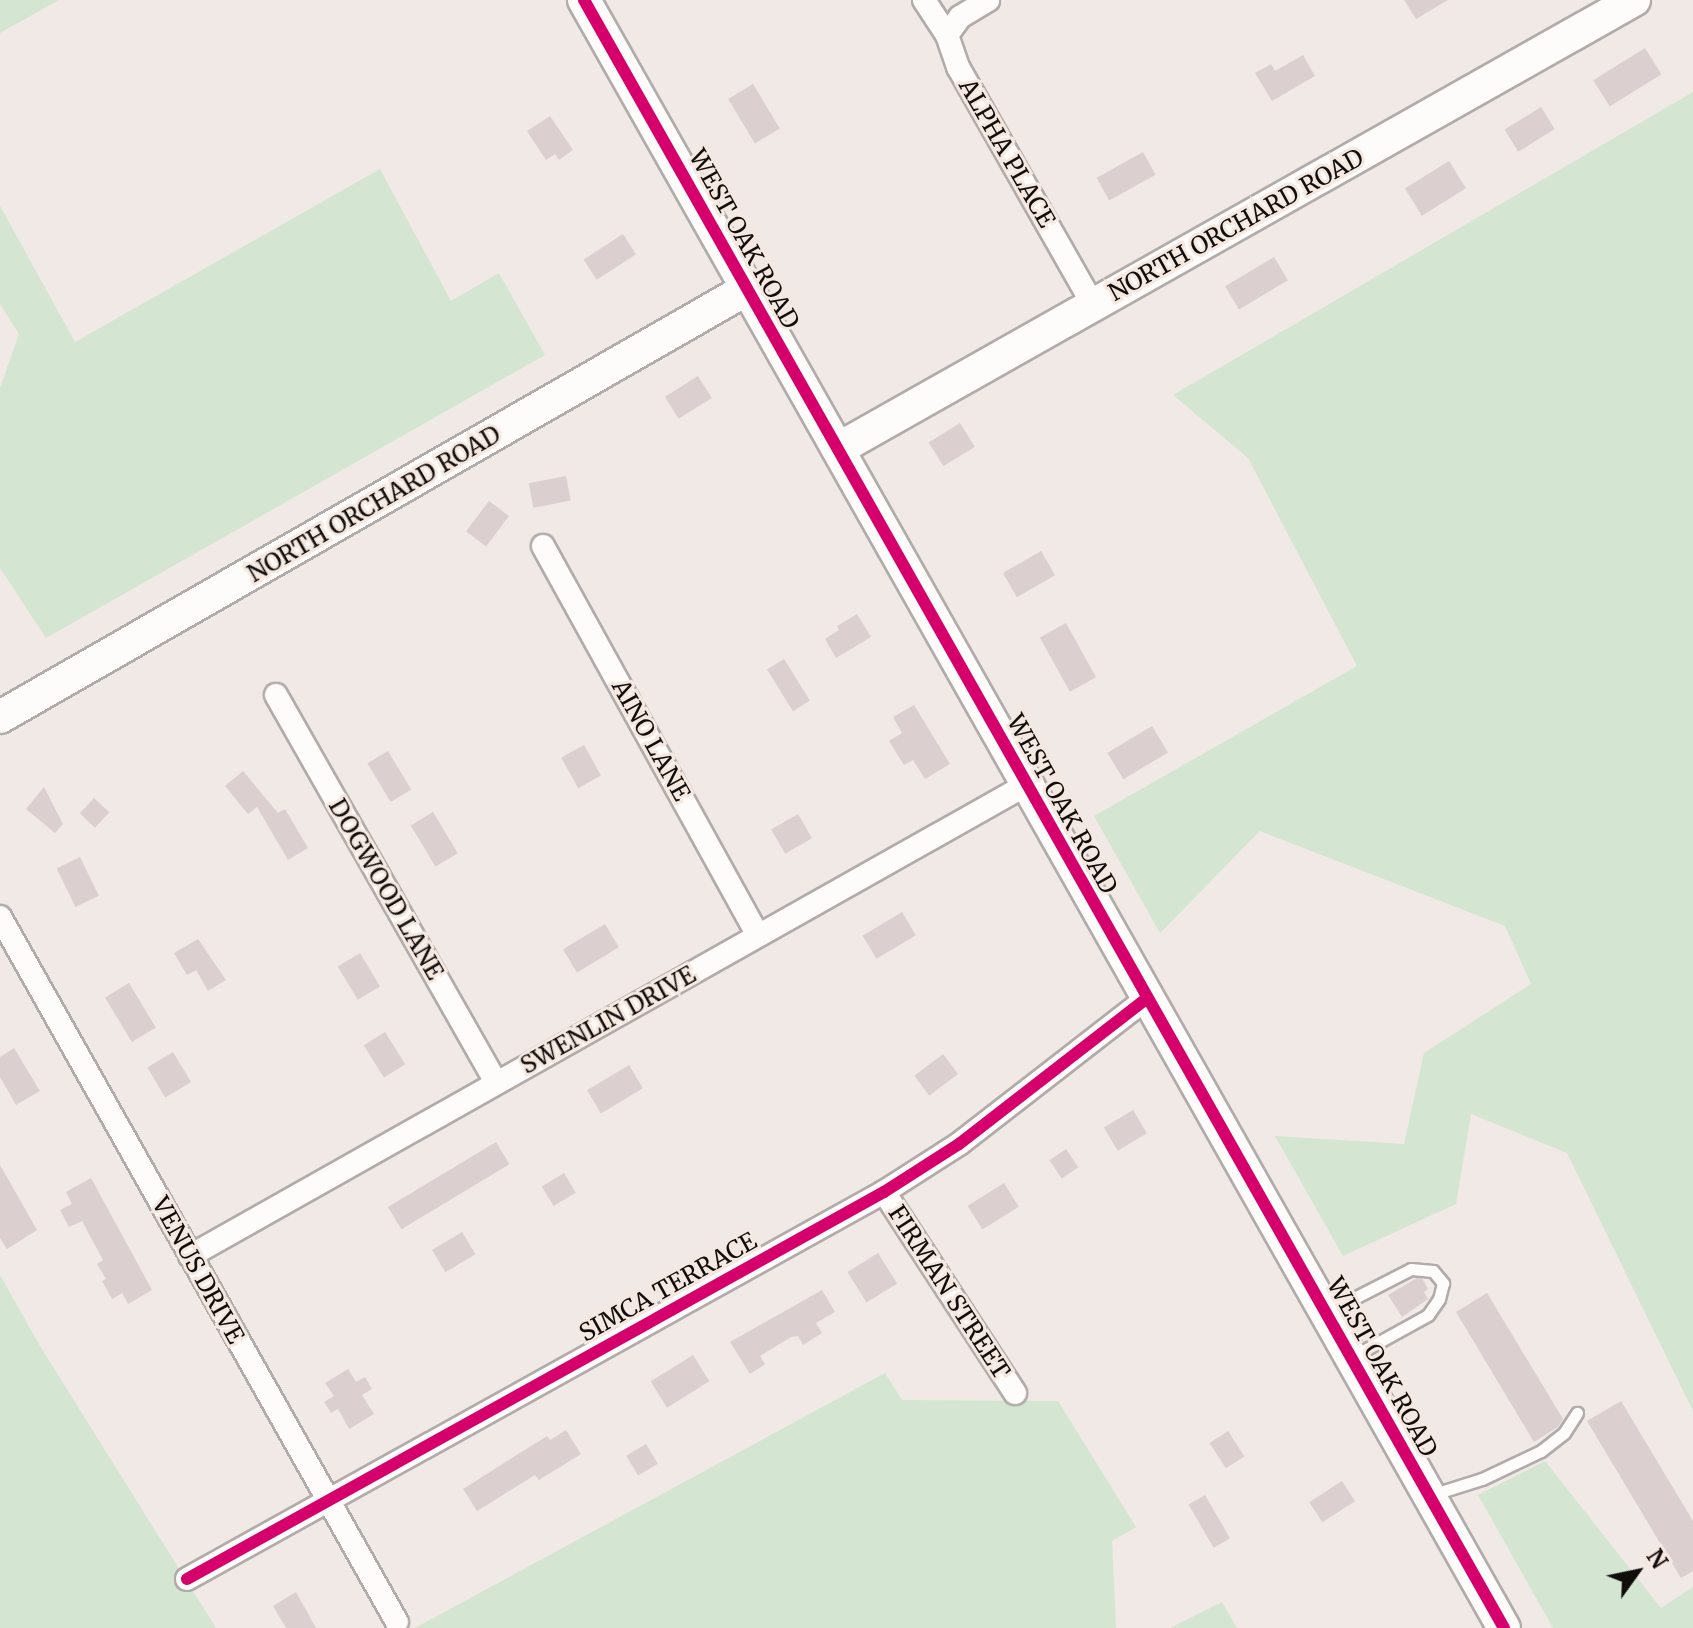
<!DOCTYPE html>
<style>
body{margin:0}
#map{position:relative;width:1693px;height:1628px;overflow:hidden;background:#f1e9e6;font-family:Merriweather,serif}
div>[style]{position:absolute}
.green>*{inset:0;background:#d4e5d2}
.building>*{inset:0;background:#dccfd0;transform-origin:0 0}
.roads{filter:drop-shadow(2px 0 #b1aba9) drop-shadow(-2px 0 #b1aba9) drop-shadow(0 2px #b1aba9) drop-shadow(0 -2px #b1aba9)}
.lane>*{height:11px;margin:-5.5px;padding:0 5.5px;transform-origin:5.5px;border-radius:5.5px;background:#fdfcfb}
.street>*{height:22px;margin:-11px;padding:0 11px;transform-origin:11px;border-radius:11px;background:#fdfcfb}
.secondary>*{height:32px;margin:-16px;padding:0 16px;transform-origin:16px;border-radius:16px;background:#fdfcfb}
.cycleway>*{height:12px;margin:-6px;padding:0 6px;transform-origin:6px;border-radius:6px;background:#d6006c}
span{translate:-50% -50%;white-space:nowrap;text-align:center;line-height:1.15;-webkit-text-stroke:6px #f5e8e1;paint-order:stroke}
.street-label{font-size:24px;color:#110d0b}
.north{position:absolute;left:1597px;top:1532px;width:80px;height:80px;-webkit-text-stroke:6px #f5e8e1;paint-order:stroke;rotate:57deg;font-size:22px;font-weight:700;line-height:32px;text-align:center;color:#110d0b}
.north::after{content:'';display:block;margin:auto;width:28px;height:36px;background:#110d0b;clip-path:polygon(50% 0,100% 100%,50% 72%,0 100%)}
</style>
<div id="map">
<div class="green">
<i style="clip-path:polygon(0 0,59px 0,0 33px)"></i>
<i style="clip-path:polygon(1693px 92px,1693px 1411px,1567px 1153px,1471px 1114px,1456px 1204px,1343px 1256px,1275px 1136px,1404px 1144px,1424px 1053px,1531px 984px,1505px 926px,1260px 831px,1160px 933px,1094px 816px,1357px 666px,1248px 458px,1173px 395px)"></i>
<i style="clip-path:polygon(380px 169px,451px 301px,499px 273px,545px 355px,46px 638px,0 568px,0 388px,19px 334px,0 304px,0 206px,75px 342px)"></i>
<i style="clip-path:polygon(0 1275px,40px 1346px,216px 1628px,0 1628px)"></i>
<i style="clip-path:polygon(885px 1373px,902px 1400px,1058px 1401px,1136px 1527px,1112px 1541px,1116px 1628px,415px 1628px)"></i>
<i style="clip-path:polygon(1545px 1461px,1661px 1608px,1693px 1587px,1693px 1628px,1553px 1628px,1478px 1495px)"></i>
<i style="clip-path:polygon(1222px 1602px,1237px 1628px,1170px 1628px)"></i>
</div>
<div class="building">
<i style="clip-path:polygon(1404px 0,1448px 0,1416px 19px)"></i>
<i style="left:1645px;top:48px;width:31px;height:61px;rotate:58deg"></i>
<i style="clip-path:polygon(1303px 55px,1315px 76px,1272px 101px,1255px 73px,1271px 64px,1275px 71px)"></i>
<i style="left:753px;top:84px;width:52px;height:29px;rotate:59deg"></i>
<i style="left:1541px;top:107px;width:26px;height:43px;rotate:58deg"></i>
<i style="clip-path:polygon(550px 116px,573px 150px,559px 160px,555px 154px,546px 160px,527px 131px)"></i>
<i style="left:1143px;top:152px;width:26px;height:53px;rotate:61deg"></i>
<i style="left:1449px;top:161px;width:32px;height:52px;rotate:58deg"></i>
<i style="left:623px;top:234px;width:24px;height:47px;rotate:57deg"></i>
<i style="left:1274px;top:257px;width:27px;height:57px;rotate:59deg"></i>
<i style="left:698px;top:376px;width:26px;height:39px;rotate:58deg"></i>
<i style="left:960px;top:423px;width:28px;height:37px;rotate:58deg"></i>
<i style="left:566px;top:476px;width:25px;height:38px;rotate:79deg"></i>
<i style="left:489px;top:501px;width:25px;height:38px;rotate:37deg"></i>
<i style="left:1041px;top:551px;width:28px;height:44px;rotate:60deg"></i>
<i style="clip-path:polygon(857px 614px,871px 637px,836px 658px,825px 639px,839px 630px,837px 626px)"></i>
<i style="left:1066px;top:623px;width:62px;height:30px;rotate:61deg"></i>
<i style="left:784px;top:659px;width:49px;height:20px;rotate:58deg"></i>
<i style="clip-path:polygon(914px 705px,950px 764px,925px 779px,913px 760px,904px 765px,889px 741px,902px 733px,893px 717px)"></i>
<i style="left:1152px;top:726px;width:31px;height:52px;rotate:59deg"></i>
<i style="left:584px;top:745px;width:35px;height:26px;rotate:61deg"></i>
<i style="left:388px;top:751px;width:45px;height:24px;rotate:59deg"></i>
<i style="clip-path:polygon(243px 771px,278px 813px,285px 809px,308px 848px,288px 860px,257px 807px,248px 814px,225px 786px)"></i>
<i style="clip-path:polygon(44px 787px,63px 824px,55px 833px,26px 809px)"></i>
<i style="left:94px;top:798px;width:21px;height:21px;rotate:43deg"></i>
<i style="left:433px;top:812px;width:48px;height:26px;rotate:59deg"></i>
<i style="left:798px;top:814px;width:28px;height:31px;rotate:60deg"></i>
<i style="left:80px;top:857px;width:43px;height:26px;rotate:64deg"></i>
<i style="left:902px;top:912px;width:27px;height:46px;rotate:59deg"></i>
<i style="left:605px;top:924px;width:27px;height:49px;rotate:59deg"></i>
<i style="clip-path:polygon(198px 939px,226px 980px,208px 991px,196px 970px,187px 975px,174px 953px)"></i>
<i style="left:360px;top:953px;width:39px;height:26px;rotate:59deg"></i>
<i style="left:129px;top:983px;width:52px;height:28px;rotate:59deg"></i>
<i style="left:385px;top:1032px;width:38px;height:25px;rotate:58deg"></i>
<i style="clip-path:polygon(14px 1048px,40px 1091px,16px 1105px,0 1077px,0 1057px)"></i>
<i style="left:173px;top:1052px;width:35px;height:30px;rotate:59deg"></i>
<i style="left:943px;top:1054px;width:25px;height:36px;rotate:53deg"></i>
<i style="left:629px;top:1065px;width:27px;height:49px;rotate:59deg"></i>
<i style="left:1133px;top:1110px;width:27px;height:34px;rotate:59deg"></i>
<i style="left:496px;top:1142px;width:26px;height:126px;rotate:59deg"></i>
<i style="left:1066px;top:1149px;width:22px;height:20px;rotate:56deg"></i>
<i style="clip-path:polygon(0 1165px,37px 1230px,7px 1249px,0 1238px)"></i>
<i style="left:564px;top:1173px;width:23px;height:26px;rotate:59deg"></i>
<i style="clip-path:polygon(91px 1178px,152px 1290px,128px 1304px,122px 1293px,112px 1299px,102px 1281px,106px 1279px,97px 1264px,103px 1260px,82px 1221px,69px 1227px,60px 1210px,72px 1204px,66px 1192px)"></i>
<i style="left:1004px;top:1183px;width:28px;height:43px;rotate:58deg"></i>
<i style="left:462px;top:1232px;width:26px;height:35px;rotate:59deg"></i>
<i style="left:878px;top:1253px;width:36px;height:36px;rotate:58deg"></i>
<i style="clip-path:polygon(1417px 1278px,1422px 1278px,1428px 1289px,1424px 1292px,1428px 1299px,1402px 1317px,1388px 1295px)"></i>
<i style="clip-path:polygon(822px 1290px,835px 1312px,816px 1323px,822px 1333px,803px 1345px,798px 1336px,791px 1337px,760px 1356px,765px 1364px,750px 1374px,730px 1342px)"></i>
<i style="clip-path:polygon(1487px 1293px,1563px 1419px,1558px 1427px,1534px 1442px,1456px 1312px)"></i>
<i style="left:693px;top:1355px;width:31px;height:50px;rotate:58deg"></i>
<i style="clip-path:polygon(348px 1369px,356px 1382px,365px 1377px,372px 1389px,362px 1395px,374px 1414px,349px 1429px,338px 1409px,331px 1413px,324px 1402px,334px 1396px,325px 1383px)"></i>
<i style="clip-path:polygon(1621px 1401px,1693px 1521px,1693px 1571px,1681px 1578px,1587px 1421px)"></i>
<i style="clip-path:polygon(566px 1430px,581px 1454px,539px 1480px,535px 1475px,477px 1511px,463px 1489px,547px 1436px,550px 1440px)"></i>
<i style="left:1228px;top:1431px;width:30px;height:22px;rotate:57deg"></i>
<i style="left:646px;top:1444px;width:23px;height:23px;rotate:59deg"></i>
<i style="left:1342px;top:1481px;width:24px;height:39px;rotate:57deg"></i>
<i style="left:1205px;top:1495px;width:50px;height:19px;rotate:60deg"></i>
<i style="clip-path:polygon(296px 1592px,316px 1628px,286px 1628px,273px 1606px)"></i>
</div>
<div class="roads">
<div class="lane">
<i style="left:1327px;top:1312px;width:94px;rotate:-27.1deg"></i>
<i style="left:1411px;top:1269px;width:22px;rotate:5deg"></i>
<i style="left:1433px;top:1271px;width:16px;rotate:50deg"></i>
<i style="left:1443px;top:1283px;width:16px;rotate:104deg"></i>
<i style="left:1439px;top:1299px;width:19px;rotate:125deg"></i>
<i style="left:1428px;top:1315px;width:87px;rotate:151.1deg"></i>
<i style="left:1434px;top:1494px;width:50px;rotate:-17.4deg"></i>
<i style="left:1482px;top:1479px;width:65px;rotate:-25.4deg"></i>
<i style="left:1541px;top:1451px;width:29px;rotate:-38deg"></i>
<i style="left:1564px;top:1433px;width:24px;rotate:-57deg"></i>
</div>
<div class="street">
<i style="left:924px;top:0;width:42px;rotate:56.7deg"></i>
<i style="left:947px;top:35px;width:34px;rotate:71deg"></i>
<i style="left:958px;top:67px;width:274px;rotate:60.4deg"></i>
<i style="left:947px;top:35px;width:22px;rotate:-54deg"></i>
<i style="left:960px;top:17px;width:33px;rotate:-31deg"></i>
<i style="left:543px;top:546px;width:444px;rotate:61.1deg"></i>
<i style="left:276px;top:695px;width:446px;rotate:60.4deg"></i>
<i style="left:0;top:917px;width:809px;rotate:60.62deg"></i>
<i style="left:884px;top:1192px;width:240px;rotate:56.9deg"></i>
<i style="left:190px;top:1256px;width:960px;rotate:-29.4deg"></i>
<i style="left:187px;top:1579px;width:797px;rotate:-29.04deg"></i>
<i style="left:884px;top:1192px;width:89px;rotate:-32.6deg"></i>
<i style="left:959px;top:1144px;width:238px;rotate:-37.8deg"></i>
</div>
<div class="secondary">
<i style="left:584px;top:0;width:1870px;rotate:60.53deg"></i>
<i style="left:838px;top:449px;width:914px;rotate:-29.43deg"></i>
<i style="left:0;top:717px;width:861px;rotate:-29.81deg"></i>
</div>
</div>
<div class="cycleway">
<i style="left:584px;top:0;width:1870px;rotate:60.53deg"></i>
<i style="left:187px;top:1579px;width:797px;rotate:-29.04deg"></i>
<i style="left:884px;top:1192px;width:89px;rotate:-32.6deg"></i>
<i style="left:959px;top:1144px;width:238px;rotate:-37.8deg"></i>
</div>
<div class="street-label">
<span style="left:1007px;top:153px;rotate:60deg">ALPHA PLACE</span>
<span style="left:1236px;top:225px;rotate:-29deg">NORTH ORCHARD ROAD</span>
<span style="left:744px;top:239px;rotate:61deg">WEST OAK ROAD</span>
<span style="left:374px;top:504px;rotate:-30deg">NORTH ORCHARD ROAD</span>
<span style="left:651px;top:740px;rotate:61deg">AINO LANE</span>
<span style="left:1062px;top:804px;rotate:61deg">WEST OAK ROAD</span>
<span style="left:386px;top:889px;rotate:60deg">DOGWOOD LANE</span>
<span style="left:608px;top:1020px;rotate:-29deg">SWENLIN DRIVE</span>
<span style="left:198px;top:1270px;rotate:61deg">VENUS DRIVE</span>
<span style="left:668px;top:1287px;rotate:-29deg">SIMCA TERRACE</span>
<span style="left:949px;top:1292px;rotate:57deg">FIRMAN STREET</span>
<span style="left:1382px;top:1367px;rotate:61deg">WEST OAK ROAD</span>
</div>
<div class="north">N</div>
</div>
